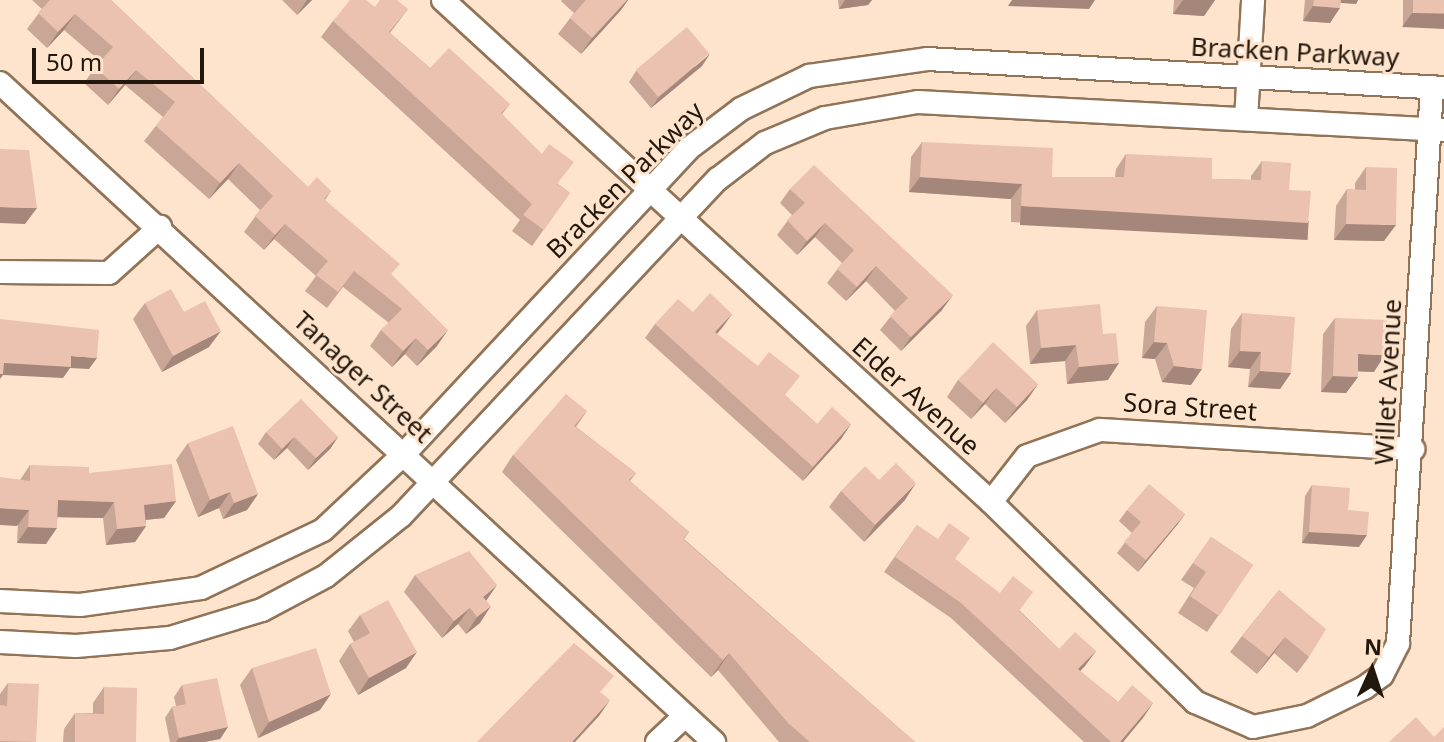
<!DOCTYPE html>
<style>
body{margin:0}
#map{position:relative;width:1444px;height:742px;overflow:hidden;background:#fee4cc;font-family:"Noto Sans",sans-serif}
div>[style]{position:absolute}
.roads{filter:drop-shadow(2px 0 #917458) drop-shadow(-2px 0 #917458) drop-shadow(0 2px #917458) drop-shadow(0 -2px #917458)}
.minor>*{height:22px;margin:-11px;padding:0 11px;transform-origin:11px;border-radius:11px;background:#fff}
.wall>*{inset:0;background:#caa696;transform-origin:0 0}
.shaded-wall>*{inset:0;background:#a4877a;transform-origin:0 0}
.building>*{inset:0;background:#ebc1af;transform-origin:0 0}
span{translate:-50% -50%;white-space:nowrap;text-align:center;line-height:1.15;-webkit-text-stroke:6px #fee4cc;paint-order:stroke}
.street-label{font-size:26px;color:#22170c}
.north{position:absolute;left:1332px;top:630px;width:80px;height:80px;-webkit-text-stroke:6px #fee4cc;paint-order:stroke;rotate:3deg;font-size:22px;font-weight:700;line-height:32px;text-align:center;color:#22170c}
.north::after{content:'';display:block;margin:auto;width:28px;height:36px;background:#22170c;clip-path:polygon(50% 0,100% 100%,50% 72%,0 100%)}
.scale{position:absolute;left:32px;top:48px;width:172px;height:36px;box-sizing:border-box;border:4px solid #22170c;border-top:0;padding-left:10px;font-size:24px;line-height:28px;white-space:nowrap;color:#22170c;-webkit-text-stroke:6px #fee4cc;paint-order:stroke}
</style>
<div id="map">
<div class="roads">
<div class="minor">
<i style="left:443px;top:0;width:743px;rotate:42.49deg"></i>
<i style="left:991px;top:502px;width:286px;rotate:44.4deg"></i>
<i style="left:1195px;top:702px;width:63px;rotate:23.3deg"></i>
<i style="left:1253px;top:727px;width:55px;rotate:-11.5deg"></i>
<i style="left:1307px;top:716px;width:64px;rotate:-26.2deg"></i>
<i style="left:1364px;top:688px;width:22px;rotate:-36deg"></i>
<i style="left:1382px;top:675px;width:36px;rotate:-63deg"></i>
<i style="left:1398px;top:643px;width:557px;rotate:-86.5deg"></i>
<i style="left:0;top:83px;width:972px;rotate:42.71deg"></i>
<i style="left:1246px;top:119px;width:119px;rotate:-86.6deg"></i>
<i style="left:0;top:272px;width:109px;rotate:0.5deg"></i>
<i style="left:109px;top:273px;width:69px;rotate:-42deg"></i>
<i style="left:991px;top:502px;width:58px;rotate:-52deg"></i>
<i style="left:1027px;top:456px;width:77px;rotate:-19.6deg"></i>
<i style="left:1100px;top:430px;width:314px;rotate:3.5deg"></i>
<i style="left:0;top:601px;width:80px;rotate:2.9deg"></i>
<i style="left:80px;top:605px;width:122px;rotate:-8deg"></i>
<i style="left:201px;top:588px;width:135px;rotate:-25.4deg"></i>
<i style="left:323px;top:530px;width:111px;rotate:-43.2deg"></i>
<i style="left:404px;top:454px;width:417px;rotate:-47deg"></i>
<i style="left:688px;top:149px;width:66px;rotate:-37deg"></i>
<i style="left:741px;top:109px;width:76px;rotate:-25.9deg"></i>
<i style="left:809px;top:76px;width:119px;rotate:-8.2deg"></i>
<i style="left:927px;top:59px;width:518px;rotate:3.21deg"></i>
<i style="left:0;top:642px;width:76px;rotate:3deg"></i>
<i style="left:76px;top:646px;width:94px;rotate:-4.9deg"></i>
<i style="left:170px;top:638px;width:96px;rotate:-16.9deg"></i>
<i style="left:262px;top:610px;width:72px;rotate:-28deg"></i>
<i style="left:326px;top:576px;width:96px;rotate:-38.7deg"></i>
<i style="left:401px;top:516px;width:463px;rotate:-46.8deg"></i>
<i style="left:718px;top:179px;width:59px;rotate:-37.5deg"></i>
<i style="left:765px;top:143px;width:65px;rotate:-22.6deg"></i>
<i style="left:825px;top:118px;width:94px;rotate:-9.8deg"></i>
<i style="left:918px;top:102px;width:526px;rotate:3.05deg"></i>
<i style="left:657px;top:742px;width:38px;rotate:-43deg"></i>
</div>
</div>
<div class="wall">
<i style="clip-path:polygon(32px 0,111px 0,308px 187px,331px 191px,325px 200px,392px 275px,437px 346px,417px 366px,405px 354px,392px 367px,370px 346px,381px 330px,389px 323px,343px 287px,327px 308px,305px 291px,316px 276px,274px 239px,264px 250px,244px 232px,260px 210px,228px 179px,209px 199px,144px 141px,163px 117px,125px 85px,108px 105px,84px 83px,100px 61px,64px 30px,47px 48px,27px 29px,42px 9px)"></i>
<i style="clip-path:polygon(282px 0,312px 0,297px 15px)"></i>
<i style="clip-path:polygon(562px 0,628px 0,621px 10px,581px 54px,558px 34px,574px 13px,561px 1px)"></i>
<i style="clip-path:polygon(838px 0,872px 0,868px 5px,839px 9px)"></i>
<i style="clip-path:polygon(1174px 0,1215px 0,1204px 16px,1173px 14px)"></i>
<i style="clip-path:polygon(1305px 0,1358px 0,1356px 4px,1341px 3px,1330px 23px,1303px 21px)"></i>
<i style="left:1403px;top:0;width:41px;height:27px"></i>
<i style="clip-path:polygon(375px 7px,408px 9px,390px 33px,430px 68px,510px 104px,502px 114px,558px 184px,570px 193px,532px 246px,512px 231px,520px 220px,321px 37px,333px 21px)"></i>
<i style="clip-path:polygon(702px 66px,651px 108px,629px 82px,636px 71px)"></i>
<i style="clip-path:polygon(922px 142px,1052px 177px,1115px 177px,1116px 169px,1126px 154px,1212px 179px,1251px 180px,1251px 176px,1262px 161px,1289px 190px,1298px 238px,1011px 222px,1011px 199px,909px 192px,911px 157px)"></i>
<i style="clip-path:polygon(1366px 167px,1384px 241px,1334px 240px,1336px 206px,1347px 189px,1355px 190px,1355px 183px)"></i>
<i style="clip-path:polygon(790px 189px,942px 310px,901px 351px,880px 330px,895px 311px,866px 281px,846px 301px,827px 283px,842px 263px,815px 237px,797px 255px,777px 235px,792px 215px,780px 203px)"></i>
<i style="clip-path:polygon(145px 303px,184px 312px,209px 347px,162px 372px,133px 319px)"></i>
<i style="clip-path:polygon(1157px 306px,1191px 385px,1162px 382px,1155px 359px,1142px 358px,1145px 322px)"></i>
<i style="clip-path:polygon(1037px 310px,1103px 334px,1108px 380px,1067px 384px,1065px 361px,1030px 364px,1026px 326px)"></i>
<i style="clip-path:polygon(693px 312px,732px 314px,717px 334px,817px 424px,851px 424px,841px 439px,803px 481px,645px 338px,655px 324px)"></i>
<i style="clip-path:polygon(1242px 313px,1291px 373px,1280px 389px,1248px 387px,1250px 369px,1228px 367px,1231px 329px)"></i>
<i style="clip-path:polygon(1335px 318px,1374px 372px,1358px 371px,1358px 377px,1346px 393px,1321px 392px,1323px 334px)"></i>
<i style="clip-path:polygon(958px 380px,1038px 384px,1027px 400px,1005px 423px,985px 404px,971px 419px,947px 397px)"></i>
<i style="clip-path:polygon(587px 411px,576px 427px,636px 473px,630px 481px,689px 532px,684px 539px,915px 742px,779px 742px,718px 670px,711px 677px,502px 472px,513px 455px)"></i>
<i style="clip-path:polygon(266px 432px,338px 437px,330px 449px,308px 470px,287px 448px,274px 460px,258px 444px)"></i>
<i style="clip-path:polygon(188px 443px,258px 494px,247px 510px,223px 519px,219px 508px,198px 517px,176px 460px)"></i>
<i style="clip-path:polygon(30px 465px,89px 473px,176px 501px,164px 518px,146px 520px,146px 526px,135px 542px,106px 545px,103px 518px,58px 517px,46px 544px,17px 543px,20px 480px)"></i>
<i style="clip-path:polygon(879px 480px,905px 500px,864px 542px,829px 507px,841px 491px)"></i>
<i style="clip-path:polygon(1312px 485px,1348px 510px,1359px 547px,1302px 543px,1305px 496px)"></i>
<i style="clip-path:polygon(1127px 510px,1185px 514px,1177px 525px,1138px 572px,1117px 553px,1132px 533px,1119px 521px)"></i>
<i style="clip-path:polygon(917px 525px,955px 559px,1020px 611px,1059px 649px,1096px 651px,1080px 671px,1118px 702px,1153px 703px,1123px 742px,1084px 742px,951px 618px,884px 572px)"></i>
<i style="clip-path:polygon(1211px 537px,1253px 565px,1207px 632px,1178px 613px,1194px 588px,1181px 580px)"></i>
<i style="clip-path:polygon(415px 575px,486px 600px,480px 623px,466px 634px,458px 624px,442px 638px,404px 592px)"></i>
<i style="clip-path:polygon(1279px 590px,1309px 657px,1297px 673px,1274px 653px,1257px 674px,1230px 652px,1242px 636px)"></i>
<i style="clip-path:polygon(360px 615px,406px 668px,358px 695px,339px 661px,350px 644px,354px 642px,348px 631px)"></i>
<i style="clip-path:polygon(252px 668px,320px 710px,258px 738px,240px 685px)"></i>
<i style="clip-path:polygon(8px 683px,36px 742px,0 742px,0 694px)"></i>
<i style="clip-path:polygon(182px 685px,228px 727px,220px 739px,204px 742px,170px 742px,165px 718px,172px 707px,176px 706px,174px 697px)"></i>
<i style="clip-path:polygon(104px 687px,136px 742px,63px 742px,64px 729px,75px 713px,93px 713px,93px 703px)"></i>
</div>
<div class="shaded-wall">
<i style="clip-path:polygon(307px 0,312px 0,297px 15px)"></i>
<i style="clip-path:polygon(627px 0,628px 0,621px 10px,581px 54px,592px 38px)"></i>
<i style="clip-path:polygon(845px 0,872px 0,868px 5px,839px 9px)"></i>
<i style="clip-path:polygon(1012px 0,1095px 0,1089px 9px,1008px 6px)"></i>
<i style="clip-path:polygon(1183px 0,1215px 0,1204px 16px,1173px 14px)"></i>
<i style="clip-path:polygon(1333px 0,1358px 0,1356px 4px,1332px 2px)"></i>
<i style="clip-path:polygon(1313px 6px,1340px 8px,1330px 23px,1303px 21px)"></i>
<i style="clip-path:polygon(1412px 13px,1444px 14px,1444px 29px,1402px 27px)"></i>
<i style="clip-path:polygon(75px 14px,64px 30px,47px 48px,58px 32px)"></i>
<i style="clip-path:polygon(710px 54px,702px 66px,651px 108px,659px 97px)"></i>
<i style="clip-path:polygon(136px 70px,125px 85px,108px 105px,119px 89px)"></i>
<i style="clip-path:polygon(239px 163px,228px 179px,209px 199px,220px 183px)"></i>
<i style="clip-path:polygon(920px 177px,1022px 184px,1011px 199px,909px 192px)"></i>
<i style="left:1021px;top:206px;width:288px;height:19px;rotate:3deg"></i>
<i style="clip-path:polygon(0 207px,37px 208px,25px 224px,0 223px)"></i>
<i style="clip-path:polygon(825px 223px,815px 237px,797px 255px,807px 241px)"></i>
<i style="clip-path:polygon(285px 224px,274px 239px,264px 250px,275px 235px)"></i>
<i style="clip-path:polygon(1346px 224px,1396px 225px,1384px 241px,1334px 240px)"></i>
<i style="clip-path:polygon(876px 266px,866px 281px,846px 301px,857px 287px)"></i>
<i style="clip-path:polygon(953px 295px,942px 310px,901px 351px,911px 337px)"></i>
<i style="clip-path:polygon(732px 314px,722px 328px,705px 347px,715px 332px)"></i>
<i style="clip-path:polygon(448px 330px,437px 346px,417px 366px,428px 350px)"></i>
<i style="clip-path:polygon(221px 331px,209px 347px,162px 372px,173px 356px)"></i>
<i style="clip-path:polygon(416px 338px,405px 354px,392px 367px,403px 351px)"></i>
<i style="clip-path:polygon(1154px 342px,1167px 343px,1155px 359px,1142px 358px)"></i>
<i style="clip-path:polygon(1076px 345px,1065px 361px,1030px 364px,1041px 348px)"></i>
<i style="clip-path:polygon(1240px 351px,1261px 352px,1250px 369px,1228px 367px)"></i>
<i style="clip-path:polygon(1358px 354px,1385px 355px,1374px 372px,1347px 371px)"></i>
<i style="clip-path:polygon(71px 356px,97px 358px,89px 369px,70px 368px,63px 378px,3px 375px,0 379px,0 369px,4px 363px)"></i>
<i style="clip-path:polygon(1119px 363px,1108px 380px,1067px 384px,1079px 367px)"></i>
<i style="clip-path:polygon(1174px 366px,1202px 369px,1191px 385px,1162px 382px)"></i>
<i style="clip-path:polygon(1260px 371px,1291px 373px,1280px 389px,1248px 387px)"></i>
<i style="clip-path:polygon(1333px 376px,1358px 377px,1346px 393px,1321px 392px)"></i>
<i style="clip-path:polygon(1038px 384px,1027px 400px,1005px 423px,1017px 407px)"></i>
<i style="clip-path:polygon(996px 388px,985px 404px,971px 419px,983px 403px)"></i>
<i style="clip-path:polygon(851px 424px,841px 439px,803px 481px,813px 467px)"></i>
<i style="clip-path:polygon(294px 437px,287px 448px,274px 460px,282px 449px)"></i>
<i style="clip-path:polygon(338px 437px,330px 449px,308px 470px,316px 458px)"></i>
<i style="clip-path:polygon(916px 483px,905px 500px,864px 542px,875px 525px)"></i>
<i style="clip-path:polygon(230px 492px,219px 508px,198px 517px,210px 500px)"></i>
<i style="clip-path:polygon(258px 494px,247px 510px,223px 519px,234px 503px)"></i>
<i style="clip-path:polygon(58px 500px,114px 502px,103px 518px,47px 517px)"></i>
<i style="clip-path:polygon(176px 501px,164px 518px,133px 521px,144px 505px)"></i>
<i style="clip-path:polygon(0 508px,29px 510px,17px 526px,0 525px)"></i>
<i style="clip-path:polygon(1185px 514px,1177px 525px,1138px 572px,1146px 560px)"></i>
<i style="clip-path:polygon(146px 526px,135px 542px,106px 545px,117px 529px)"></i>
<i style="clip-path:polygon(28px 527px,57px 528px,46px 544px,17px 543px)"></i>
<i style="clip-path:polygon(1309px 532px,1367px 535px,1359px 547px,1302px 543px)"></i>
<i style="clip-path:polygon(497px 585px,486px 601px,471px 613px,483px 597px)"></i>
<i style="clip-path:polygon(491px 606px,480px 623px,466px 634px,477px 617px)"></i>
<i style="clip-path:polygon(470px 608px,458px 624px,442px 638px,454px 621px)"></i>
<i style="clip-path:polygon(1285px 637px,1274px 653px,1257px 674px,1269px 657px)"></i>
<i style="clip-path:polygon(1096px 651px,1085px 666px,1068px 684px,1078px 669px)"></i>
<i style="clip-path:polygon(417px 652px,406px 668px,358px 695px,369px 678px)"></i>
<i style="clip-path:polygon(729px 653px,718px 670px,711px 677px,723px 660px)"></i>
<i style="clip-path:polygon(331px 694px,320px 710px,258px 738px,269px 722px)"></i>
<i style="clip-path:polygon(610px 700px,599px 716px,575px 742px,572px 742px)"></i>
<i style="clip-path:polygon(1153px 703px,1143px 718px,1123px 742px,1120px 742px)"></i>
<i style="clip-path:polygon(228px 727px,220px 739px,204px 742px,176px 742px,179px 738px)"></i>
</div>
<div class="building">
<i style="clip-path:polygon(50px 0,111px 0,308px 187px,317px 177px,331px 191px,324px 199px,400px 264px,391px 274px,448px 330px,428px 350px,416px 338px,403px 351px,381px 330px,402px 309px,354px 271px,338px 292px,316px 275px,328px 261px,285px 224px,275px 235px,255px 216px,273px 196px,239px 163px,220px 183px,156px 126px,175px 102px,136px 70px,119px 89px,95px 67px,113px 47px,75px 14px,58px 32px,38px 13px)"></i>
<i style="clip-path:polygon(350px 0,366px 0,375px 7px,380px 0,397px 0,408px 9px,389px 32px,430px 68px,449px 48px,510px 104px,501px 113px,542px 154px,549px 144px,574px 162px,557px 184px,570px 193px,544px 230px,523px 215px,532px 204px,333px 21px)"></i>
<i style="clip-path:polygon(586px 0,627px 0,592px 38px,570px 18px)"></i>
<i style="clip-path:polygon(1314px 0,1341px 0,1340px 8px,1313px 6px)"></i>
<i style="left:1413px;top:0;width:31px;height:13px"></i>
<i style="left:687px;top:27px;width:35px;height:67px;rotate:50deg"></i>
<i style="clip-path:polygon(922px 142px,1053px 148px,1052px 177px,1124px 177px,1126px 154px,1212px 158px,1212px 179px,1261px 180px,1262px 161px,1291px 163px,1289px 190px,1311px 191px,1308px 223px,1021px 206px,1022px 184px,920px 177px)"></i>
<i style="clip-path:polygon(0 149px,29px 150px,37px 208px,0 207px)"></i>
<i style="clip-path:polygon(814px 165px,953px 295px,911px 337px,890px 316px,908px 298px,876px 266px,857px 287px,837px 269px,854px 250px,825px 223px,807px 241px,787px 220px,805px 203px,790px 189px)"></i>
<i style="clip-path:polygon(1366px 167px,1397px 168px,1396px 225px,1346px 224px,1347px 189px,1366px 190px)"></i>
<i style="clip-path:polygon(171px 289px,184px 312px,205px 301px,221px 331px,173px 356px,145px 303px)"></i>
<i style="clip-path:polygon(710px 293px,732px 314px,715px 332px,758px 366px,769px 352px,800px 376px,785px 395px,817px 424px,832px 407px,851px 424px,813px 467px,655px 324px,678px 299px,693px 312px)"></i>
<i style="clip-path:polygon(1100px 304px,1103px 334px,1116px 333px,1119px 363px,1079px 367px,1076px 345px,1041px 348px,1037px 310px)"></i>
<i style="clip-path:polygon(1157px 306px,1207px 310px,1202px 369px,1174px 366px,1167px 343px,1154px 342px)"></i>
<i style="clip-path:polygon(1242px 313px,1295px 317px,1291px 373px,1260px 371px,1261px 352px,1240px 351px)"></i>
<i style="clip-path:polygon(1335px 318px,1387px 320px,1385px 355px,1358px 354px,1358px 377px,1333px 376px)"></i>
<i style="clip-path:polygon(0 319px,99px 330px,97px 358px,71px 356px,71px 367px,4px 363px,3px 374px,0 374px)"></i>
<i style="clip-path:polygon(993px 342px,1038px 384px,1017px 407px,996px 388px,983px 403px,958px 380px)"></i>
<i style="clip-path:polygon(566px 394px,587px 411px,574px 426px,636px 473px,629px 480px,689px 532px,683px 539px,915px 742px,810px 742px,788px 723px,729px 653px,723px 660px,513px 455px)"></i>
<i style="clip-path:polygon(301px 399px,338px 437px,316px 458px,294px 437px,282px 449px,266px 432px)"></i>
<i style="clip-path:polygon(233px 426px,258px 494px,234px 503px,230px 492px,210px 500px,188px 443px)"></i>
<i style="clip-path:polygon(896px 463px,916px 483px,875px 525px,841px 491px,865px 466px,879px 480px)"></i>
<i style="clip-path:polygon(172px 464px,176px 501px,144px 505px,146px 526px,117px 529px,114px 502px,58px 500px,57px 528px,28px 527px,29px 510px,0 508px,0 477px,30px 481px,30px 465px,89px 467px,89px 473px)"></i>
<i style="clip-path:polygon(1149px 484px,1185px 514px,1146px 560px,1124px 542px,1141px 522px,1127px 510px)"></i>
<i style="clip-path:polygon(1312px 485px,1350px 488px,1348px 510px,1369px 512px,1367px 535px,1309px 532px)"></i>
<i style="clip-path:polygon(949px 523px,970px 538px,955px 559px,1000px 593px,1013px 576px,1033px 592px,1019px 611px,1059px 649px,1075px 632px,1096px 651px,1078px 669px,1118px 702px,1132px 685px,1153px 703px,1120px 742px,1111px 742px,961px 603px,895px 557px,917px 525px,938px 539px)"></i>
<i style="clip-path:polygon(1211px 537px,1253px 565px,1219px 616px,1190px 596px,1206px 572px,1193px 563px)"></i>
<i style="clip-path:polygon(469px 551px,497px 585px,483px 597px,491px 606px,477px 617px,470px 608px,454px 621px,415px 575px)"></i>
<i style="clip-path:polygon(1279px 590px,1326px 629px,1309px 657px,1285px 637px,1269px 657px,1242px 636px)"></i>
<i style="clip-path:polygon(388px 600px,417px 652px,369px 678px,350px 644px,370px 633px,360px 615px)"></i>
<i style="clip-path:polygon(574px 643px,614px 676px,600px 692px,610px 700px,572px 742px,477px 742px)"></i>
<i style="clip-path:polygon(316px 648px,331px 694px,269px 722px,252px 668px)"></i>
<i style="clip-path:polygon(217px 678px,228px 727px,179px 738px,172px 707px,186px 704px,182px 685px)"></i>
<i style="clip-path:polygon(8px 683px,39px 684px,36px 742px,0 741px,0 705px,7px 706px)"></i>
<i style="clip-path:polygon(104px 687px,137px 688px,136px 742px,75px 742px,75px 713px,104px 714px)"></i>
<i style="clip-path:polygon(1416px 717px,1434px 737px,1444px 727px,1444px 742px,1389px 742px)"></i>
</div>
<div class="street-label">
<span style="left:1295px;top:52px;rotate:3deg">Bracken Parkway</span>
<span style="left:625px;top:180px;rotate:-45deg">Bracken Parkway</span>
<span style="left:363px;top:377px;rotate:43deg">Tanager Street</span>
<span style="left:1388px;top:382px;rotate:-87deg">Willet Avenue</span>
<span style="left:916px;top:396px;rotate:42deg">Elder Avenue</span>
<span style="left:1190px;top:407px;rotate:4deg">Sora Street</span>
</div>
<div class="north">N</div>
<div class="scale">50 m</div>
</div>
